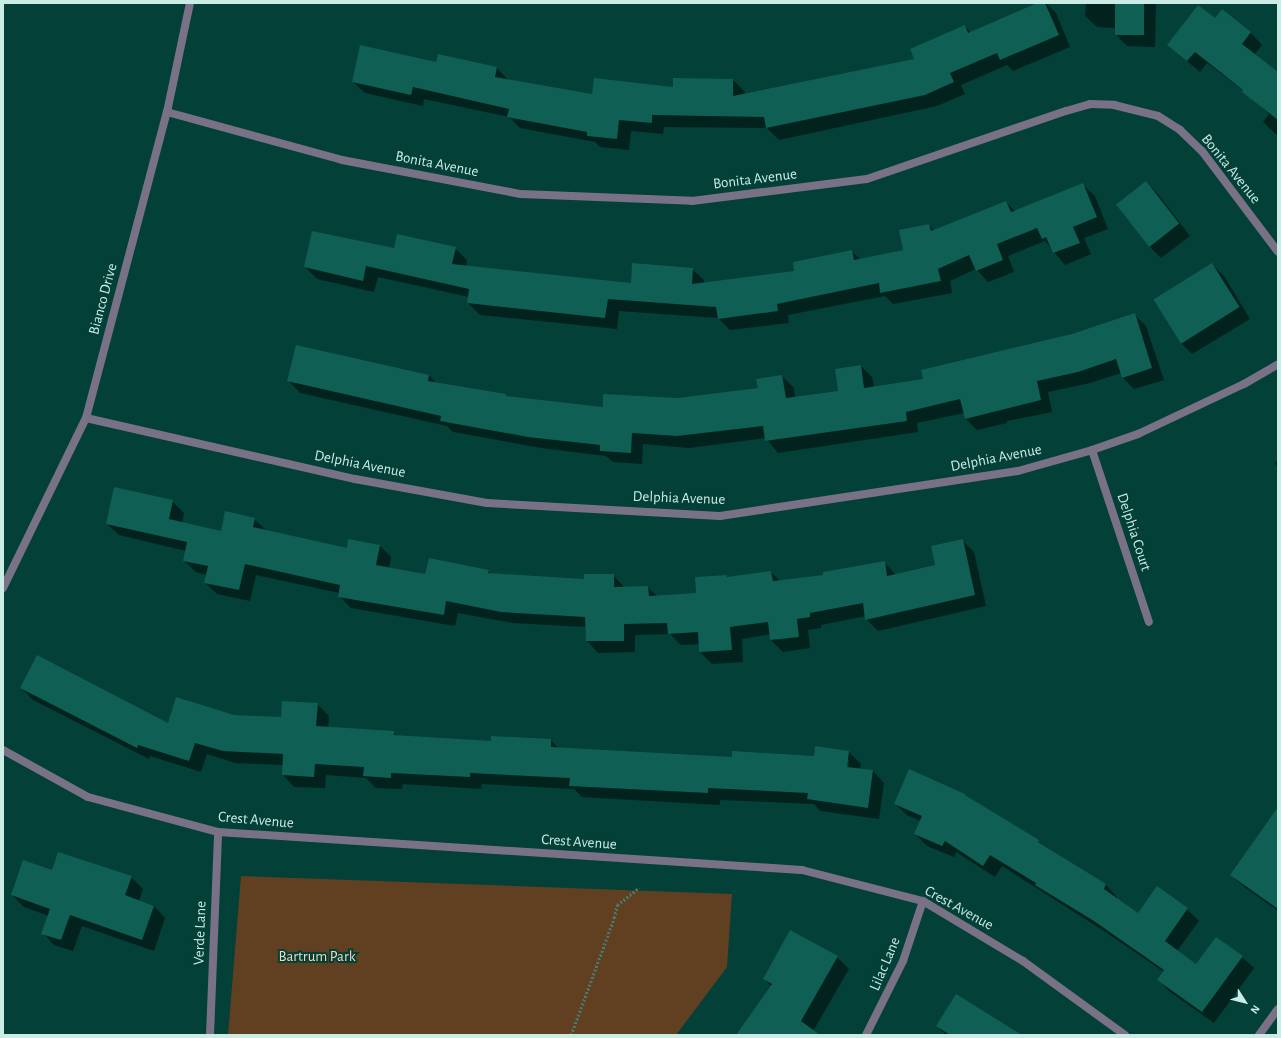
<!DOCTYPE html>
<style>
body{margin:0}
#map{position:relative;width:1281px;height:1038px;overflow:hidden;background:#024038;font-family:"Alegreya Sans",sans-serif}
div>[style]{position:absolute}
.green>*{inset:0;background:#613f21}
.shadow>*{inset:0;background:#0007}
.building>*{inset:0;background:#0f5f54;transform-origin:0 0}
.path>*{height:2.5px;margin-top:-1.25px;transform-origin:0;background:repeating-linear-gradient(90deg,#477c74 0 2px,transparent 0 4px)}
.minor>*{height:8px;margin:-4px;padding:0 4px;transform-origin:4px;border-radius:4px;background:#797287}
span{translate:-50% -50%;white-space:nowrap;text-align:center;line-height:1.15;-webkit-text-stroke:4px #024038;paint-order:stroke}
.street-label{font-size:15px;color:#caece5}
.park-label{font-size:15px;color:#f7d6bc}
.frame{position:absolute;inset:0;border:4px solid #caece5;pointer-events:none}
.north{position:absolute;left:1225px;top:982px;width:40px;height:40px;-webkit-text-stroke:3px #024038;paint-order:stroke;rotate:126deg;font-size:11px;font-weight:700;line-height:16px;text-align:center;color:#caece5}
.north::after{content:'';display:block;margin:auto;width:14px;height:18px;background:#caece5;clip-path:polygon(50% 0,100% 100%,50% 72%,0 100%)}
</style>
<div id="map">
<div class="green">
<i style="clip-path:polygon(241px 876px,732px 894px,727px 967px,676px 1035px,228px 1035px)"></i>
</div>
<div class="shadow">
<i style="clip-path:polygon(1039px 3px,1046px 3px,1056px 13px,1070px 47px,1013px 71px,1007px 65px,961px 85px,965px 94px,937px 106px,779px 140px,767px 128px,664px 127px,663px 134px,631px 131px,629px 150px,600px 147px,595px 142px,520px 128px,509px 117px,424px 99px,423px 106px,365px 93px,353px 82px,437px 63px,497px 68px,508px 80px,593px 95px,674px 88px,733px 80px,745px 92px,744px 95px,915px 59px,965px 26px,971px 33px)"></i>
<i style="clip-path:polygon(1086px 3px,1156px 3px,1155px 47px,1127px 46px,1116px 35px,1116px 28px,1097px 27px,1085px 16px)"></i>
<i style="clip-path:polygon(1222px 11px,1251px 33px,1262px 45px,1254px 55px,1278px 74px,1278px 136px,1263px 122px,1269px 114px,1244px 91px,1207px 63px,1200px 72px,1168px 45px,1215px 20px)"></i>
<i style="clip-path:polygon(1146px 182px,1158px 194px,1190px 236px,1161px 258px,1149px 246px,1117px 204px)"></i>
<i style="clip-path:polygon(1083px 185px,1095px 196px,1108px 229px,1084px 238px,1091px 254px,1065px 265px,1045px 241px,1008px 256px,1014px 272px,988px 282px,976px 269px,950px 281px,952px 293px,893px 304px,885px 296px,788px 315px,789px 323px,730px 330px,718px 318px,619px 311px,617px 329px,480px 315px,468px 303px,469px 297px,378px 277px,374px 292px,317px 279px,305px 267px,394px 250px,455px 248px,467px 260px,466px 266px,632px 284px,692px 269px,704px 280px,704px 283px,795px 272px,851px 251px,860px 259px,904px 250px,929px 225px,935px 231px,1006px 202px,1015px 211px)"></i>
<i style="clip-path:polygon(1212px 264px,1224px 276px,1250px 319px,1192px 354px,1180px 342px)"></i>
<i style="clip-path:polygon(1135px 315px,1146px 326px,1164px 380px,1134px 389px,1123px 378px,1121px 373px,1090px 383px,1048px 392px,1052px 412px,1007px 421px,1007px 423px,977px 430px,965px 418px,964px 413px,917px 423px,918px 432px,778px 453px,766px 438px,689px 448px,643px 444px,642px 464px,613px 462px,606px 456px,541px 448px,453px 432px,447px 426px,300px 393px,289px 381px,429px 375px,436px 383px,506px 395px,508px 398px,604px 408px,759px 389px,782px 376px,794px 388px,795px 398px,839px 392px,861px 366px,872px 377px,874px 387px,924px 380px)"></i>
<i style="clip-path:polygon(1278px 461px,1278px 468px,1275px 463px)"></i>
<i style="clip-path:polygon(172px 501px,184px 513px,182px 523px,221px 532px,254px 519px,267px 531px,347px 549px,380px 546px,391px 557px,389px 569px,426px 575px,488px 571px,492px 574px,586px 580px,613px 575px,625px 588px,648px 587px,658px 597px,697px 594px,726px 576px,729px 578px,771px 572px,780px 581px,825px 575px,884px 562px,896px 575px,936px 566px,962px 540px,974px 552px,986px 606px,878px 631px,866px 619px,866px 616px,821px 625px,821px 628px,808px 630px,810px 648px,783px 652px,771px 640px,771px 634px,742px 639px,743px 662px,712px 664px,700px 652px,700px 644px,681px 645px,670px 634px,635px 635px,635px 652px,598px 653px,587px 641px,586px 627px,513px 623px,458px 613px,455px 626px,351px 608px,339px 596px,339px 593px,256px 575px,250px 601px,217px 594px,205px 583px,207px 575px,196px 572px,184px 561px,186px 551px,119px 535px,107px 524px)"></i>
<i style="clip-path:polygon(evenodd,21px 688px,169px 724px,233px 716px,282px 718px,317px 704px,329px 716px,328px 728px,393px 732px,398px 736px,491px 742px,551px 740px,559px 749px,733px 758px,814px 757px,816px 747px,849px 752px,861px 764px,860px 770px,873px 771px,884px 783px,879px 819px,820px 811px,814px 804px,720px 800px,720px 805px,582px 797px,574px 789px,482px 784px,481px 789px,403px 784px,402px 789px,376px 788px,366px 778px,326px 775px,325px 788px,294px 787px,283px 775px,283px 765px,235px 763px,207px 754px,201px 772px,150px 756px,149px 759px,33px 700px,21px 688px,847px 760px,849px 760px,847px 772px,845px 771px,847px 760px)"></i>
<i style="clip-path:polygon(965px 795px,1106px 885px,1117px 897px,1116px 899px,1138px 914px,1187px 909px,1199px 921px,1177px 951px,1197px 965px,1242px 957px,1254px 968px,1214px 1023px,1170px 992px,1158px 980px,1164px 972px,1107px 933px,1002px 866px,995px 877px,956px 852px,954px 857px,927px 846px,915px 834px,921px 821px,907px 815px,895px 804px)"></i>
<i style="clip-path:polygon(1278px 829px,1278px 911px,1243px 886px,1231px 875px)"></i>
<i style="clip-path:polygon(53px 871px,131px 877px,143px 889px,139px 901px,154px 906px,165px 918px,154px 951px,82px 926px,73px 951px,54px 945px,43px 933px,49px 916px,24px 907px,12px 895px)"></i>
<i style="clip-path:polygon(837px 957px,849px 969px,812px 1033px,814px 1035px,737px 1035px,771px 986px,764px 979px)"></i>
<i style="clip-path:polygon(937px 1026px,1015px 1035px,946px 1035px)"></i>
</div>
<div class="building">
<i style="clip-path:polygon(1037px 3px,1045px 3px,1059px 35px,1000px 60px,997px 53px,950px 73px,954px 82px,925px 95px,766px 128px,764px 117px,652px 115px,652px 123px,619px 120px,617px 139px,587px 136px,587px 132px,507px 117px,509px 109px,413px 87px,411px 95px,352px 82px,360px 45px,436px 62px,438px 54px,497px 67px,495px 77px,592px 94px,594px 78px,673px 87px,673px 78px,733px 79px,733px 96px,914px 59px,910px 49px,965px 25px,968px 33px)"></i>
<i style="left:1115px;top:3px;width:29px;height:32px"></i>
<i style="clip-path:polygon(1198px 5px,1215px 18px,1222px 9px,1251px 32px,1242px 44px,1278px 72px,1278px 120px,1242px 92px,1243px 90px,1195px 52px,1187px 61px,1167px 45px)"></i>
<i style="left:1146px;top:181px;width:54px;height:38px;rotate:52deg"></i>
<i style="clip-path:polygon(1083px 183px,1097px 217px,1073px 227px,1080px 243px,1053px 253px,1046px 237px,1042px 239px,1037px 228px,997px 244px,1003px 260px,976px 271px,969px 255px,938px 269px,941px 281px,880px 293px,879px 283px,777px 304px,778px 311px,718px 319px,716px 307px,608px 299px,605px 318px,467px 303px,469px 289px,366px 266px,363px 281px,304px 267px,312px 231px,394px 248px,397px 234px,456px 247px,452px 264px,631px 283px,632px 263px,693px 268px,692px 284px,794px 271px,793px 262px,852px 250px,854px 260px,903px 250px,899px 230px,929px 224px,931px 231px,1006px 201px,1011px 212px)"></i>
<i style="left:1212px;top:263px;width:52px;height:69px;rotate:58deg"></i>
<i style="clip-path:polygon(1135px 313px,1152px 368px,1122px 378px,1116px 359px,1078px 372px,1037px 381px,1041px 400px,965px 419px,960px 399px,906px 412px,907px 421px,765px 441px,763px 426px,677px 436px,632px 433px,631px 453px,600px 451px,600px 445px,528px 437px,440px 421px,441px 416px,287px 381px,296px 345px,429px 375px,428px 381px,506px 394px,506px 396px,603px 407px,603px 394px,678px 398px,758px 388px,756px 379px,782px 375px,786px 398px,838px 391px,835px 369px,861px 365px,864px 388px,923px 379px,921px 370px,1072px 334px)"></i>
<i style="clip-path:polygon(114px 487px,173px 500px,169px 519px,221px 531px,225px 511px,255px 518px,253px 527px,347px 548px,348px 539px,380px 545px,376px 565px,425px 574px,429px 558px,489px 570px,488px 573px,584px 579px,584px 574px,614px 574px,614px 587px,648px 586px,649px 596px,696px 593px,695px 577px,727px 575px,727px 577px,771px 571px,773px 581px,823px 575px,823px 572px,885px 561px,887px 576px,935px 565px,931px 546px,963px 539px,975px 595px,865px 620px,863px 603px,810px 613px,810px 617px,797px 619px,799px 637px,770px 640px,768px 622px,730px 627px,732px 650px,699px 652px,698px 632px,668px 634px,667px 623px,624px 624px,624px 641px,586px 641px,585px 617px,501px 612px,446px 601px,444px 615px,338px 597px,340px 585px,245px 564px,239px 590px,204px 583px,208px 566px,183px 561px,187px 542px,106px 524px)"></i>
<i style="clip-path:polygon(37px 655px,168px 723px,176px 697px,234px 715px,281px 717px,282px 701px,318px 703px,316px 726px,394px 731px,394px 735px,491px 741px,491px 736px,551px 739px,551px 747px,732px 757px,732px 751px,814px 756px,815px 746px,849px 751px,847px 767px,873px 770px,868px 808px,807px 799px,808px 793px,708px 788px,708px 793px,569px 786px,570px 778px,470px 773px,470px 777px,391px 773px,391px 778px,363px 776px,364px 767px,315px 764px,314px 777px,282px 775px,283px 754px,223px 751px,195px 743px,189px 761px,138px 745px,137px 748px,20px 688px)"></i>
<i style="clip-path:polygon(909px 769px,965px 794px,965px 795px,1039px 840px,1038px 842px,1106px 884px,1104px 889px,1138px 913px,1157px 886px,1188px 908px,1165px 941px,1196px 964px,1216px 937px,1243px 956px,1202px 1012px,1157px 980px,1164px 970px,1094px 921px,1035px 885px,1036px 883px,990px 855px,983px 866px,945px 841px,942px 846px,914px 834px,922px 816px,894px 804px)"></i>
<i style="clip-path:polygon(1278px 807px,1278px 909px,1230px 875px)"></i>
<i style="clip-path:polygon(58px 852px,132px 876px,125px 895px,154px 906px,142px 940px,70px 915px,61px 940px,41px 934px,50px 909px,11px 895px,23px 860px,52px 870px)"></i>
<i style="clip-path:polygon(790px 930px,838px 956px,801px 1021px,820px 1035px,736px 1035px,772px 984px,763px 979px)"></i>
<i style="clip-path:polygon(956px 994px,1022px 1035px,950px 1035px,936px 1026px)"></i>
</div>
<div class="path">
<i style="left:571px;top:1035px;width:125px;rotate:-69.8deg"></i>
<i style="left:614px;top:918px;width:13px;rotate:-77deg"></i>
<i style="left:617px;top:905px;width:28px;rotate:-38deg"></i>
</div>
<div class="minor">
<i style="left:167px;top:112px;width:181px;rotate:15.3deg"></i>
<i style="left:342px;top:160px;width:182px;rotate:10.8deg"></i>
<i style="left:521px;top:194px;width:171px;rotate:2.3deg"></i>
<i style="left:692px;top:201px;width:176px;rotate:-7.2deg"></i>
<i style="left:867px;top:179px;width:210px;rotate:-18.9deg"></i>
<i style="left:1066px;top:111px;width:25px;rotate:-16deg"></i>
<i style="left:1090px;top:104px;width:24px;rotate:2deg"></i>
<i style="left:1114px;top:105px;width:45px;rotate:14deg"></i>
<i style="left:1158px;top:116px;width:26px;rotate:32deg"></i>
<i style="left:1180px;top:130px;width:30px;rotate:44deg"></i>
<i style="left:1202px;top:151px;width:126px;rotate:53deg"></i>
<i style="left:86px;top:418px;width:276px;rotate:12.8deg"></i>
<i style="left:355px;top:479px;width:134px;rotate:10.3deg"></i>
<i style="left:487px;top:503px;width:233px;rotate:3.2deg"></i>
<i style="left:720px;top:516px;width:301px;rotate:-8.6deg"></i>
<i style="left:1018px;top:471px;width:77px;rotate:-15.8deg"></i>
<i style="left:1092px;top:450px;width:49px;rotate:-19.2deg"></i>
<i style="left:1138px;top:434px;width:117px;rotate:-25.3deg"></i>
<i style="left:1244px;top:384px;width:39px;rotate:-30deg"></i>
<i style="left:1092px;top:450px;width:181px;rotate:71.7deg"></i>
<i style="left:3px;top:588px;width:189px;rotate:-64deg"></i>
<i style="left:86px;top:418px;width:317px;rotate:-75.2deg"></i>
<i style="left:167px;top:112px;width:111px;rotate:-78.1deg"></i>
<i style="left:3px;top:750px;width:97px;rotate:28.9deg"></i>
<i style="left:88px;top:797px;width:135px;rotate:15.1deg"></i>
<i style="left:218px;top:832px;width:585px;rotate:3.72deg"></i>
<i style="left:802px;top:870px;width:125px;rotate:14.4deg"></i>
<i style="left:923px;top:901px;width:117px;rotate:31deg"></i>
<i style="left:1023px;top:961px;width:126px;rotate:36deg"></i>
<i style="left:210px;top:1035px;width:203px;rotate:-87.7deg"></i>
<i style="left:866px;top:1035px;width:83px;rotate:-63.4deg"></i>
<i style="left:903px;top:961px;width:63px;rotate:-71.6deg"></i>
<i style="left:1259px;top:1035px;width:32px;rotate:-54deg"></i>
</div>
<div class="street-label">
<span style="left:437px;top:164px;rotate:11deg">Bonita Avenue</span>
<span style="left:1231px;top:169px;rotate:51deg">Bonita Avenue</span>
<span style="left:755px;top:179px;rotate:-7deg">Bonita Avenue</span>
<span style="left:103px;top:299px;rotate:-75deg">Bianco Drive</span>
<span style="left:996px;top:458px;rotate:-11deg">Delphia Avenue</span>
<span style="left:360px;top:464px;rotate:11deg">Delphia Avenue</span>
<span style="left:679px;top:498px;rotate:2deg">Delphia Avenue</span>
<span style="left:1134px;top:532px;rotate:72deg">Delphia Court</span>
<span style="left:256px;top:820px;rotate:5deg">Crest Avenue</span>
<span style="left:579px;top:842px;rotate:4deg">Crest Avenue</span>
<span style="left:959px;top:908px;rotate:29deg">Crest Avenue</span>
<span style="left:200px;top:933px;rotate:-88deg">Verde Lane</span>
<span style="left:885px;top:964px;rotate:-67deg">Lilac Lane</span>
</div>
<div class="park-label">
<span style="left:317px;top:957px">Bartrum Park</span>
</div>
<div class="frame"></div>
<div class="north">N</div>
</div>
